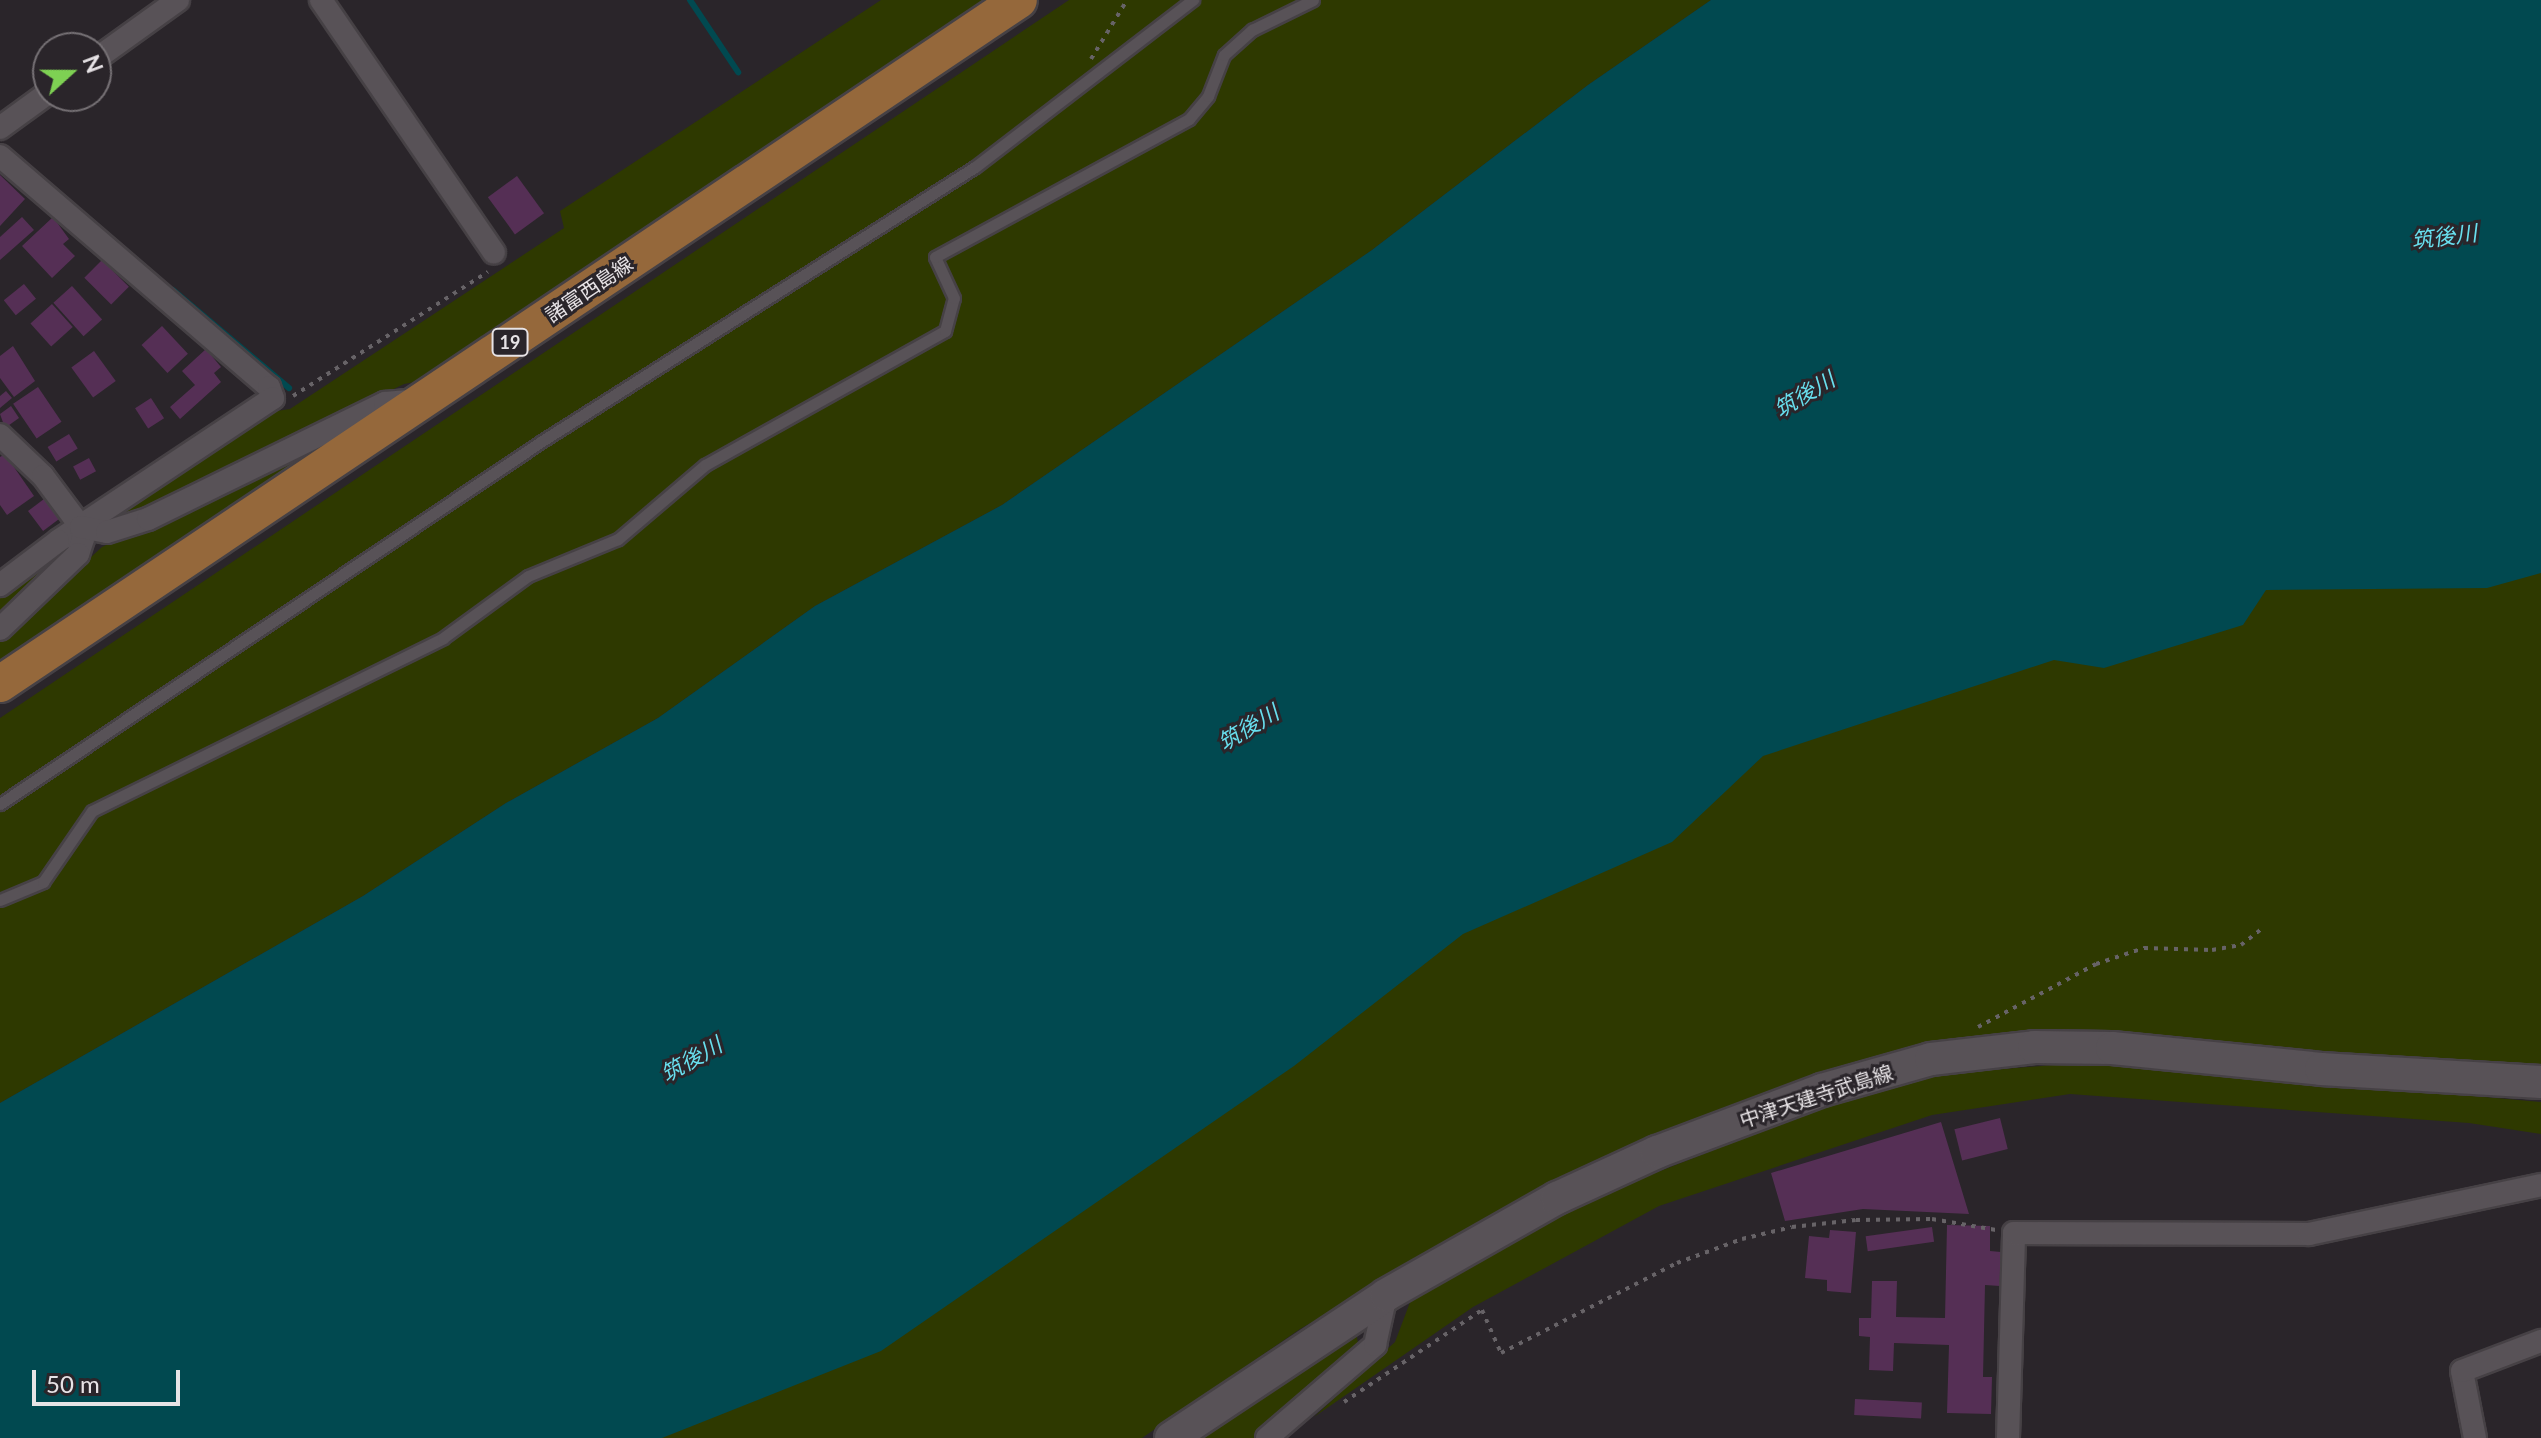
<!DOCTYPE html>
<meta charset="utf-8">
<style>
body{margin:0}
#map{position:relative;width:2541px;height:1438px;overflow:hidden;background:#2a252a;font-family:Lato,"Noto Sans JP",sans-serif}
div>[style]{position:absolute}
.green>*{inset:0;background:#2e3900}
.water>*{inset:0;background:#014950}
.stream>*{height:6px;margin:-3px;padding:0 3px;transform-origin:3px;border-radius:3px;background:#014950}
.building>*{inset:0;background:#552f55;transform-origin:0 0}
.path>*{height:4px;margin-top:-2px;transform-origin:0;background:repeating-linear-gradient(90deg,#676367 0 4px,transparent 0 10px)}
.roads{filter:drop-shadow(2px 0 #464145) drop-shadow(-2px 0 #464145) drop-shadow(0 2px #464145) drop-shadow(0 -2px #464145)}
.service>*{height:11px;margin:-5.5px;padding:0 5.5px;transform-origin:5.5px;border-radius:5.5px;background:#585257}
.minor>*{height:22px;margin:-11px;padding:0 11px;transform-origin:11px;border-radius:11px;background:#585257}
.secondary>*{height:32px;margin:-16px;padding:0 16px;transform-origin:16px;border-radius:16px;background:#585257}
.primary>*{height:36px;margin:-18px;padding:0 18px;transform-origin:18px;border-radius:18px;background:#95683b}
span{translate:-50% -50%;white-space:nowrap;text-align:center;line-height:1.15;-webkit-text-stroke:6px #2a252a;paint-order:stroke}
.shield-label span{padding:2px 6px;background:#2a252a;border:2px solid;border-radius:6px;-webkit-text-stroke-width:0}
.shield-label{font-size:18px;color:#e7e3e6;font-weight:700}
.street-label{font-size:20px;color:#e7e3e6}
.water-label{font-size:22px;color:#68dfee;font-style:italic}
.north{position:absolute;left:32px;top:32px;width:80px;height:80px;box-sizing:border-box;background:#2a252a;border:2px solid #767175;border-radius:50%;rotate:69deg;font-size:22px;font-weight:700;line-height:32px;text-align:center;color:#e7e3e6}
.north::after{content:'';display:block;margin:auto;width:28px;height:36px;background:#7ed153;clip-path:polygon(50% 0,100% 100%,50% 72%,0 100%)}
.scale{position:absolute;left:32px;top:1370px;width:148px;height:36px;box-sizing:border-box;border:4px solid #e7e3e6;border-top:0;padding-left:10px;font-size:24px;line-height:28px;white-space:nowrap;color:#e7e3e6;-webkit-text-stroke:6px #2a252a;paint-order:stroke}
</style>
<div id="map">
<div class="green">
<i style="clip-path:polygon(881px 0,995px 0,431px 379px,404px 384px,125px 520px,100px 523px,270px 412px,290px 409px,564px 228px,560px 211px)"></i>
<i style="clip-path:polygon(1069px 0,1711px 0,1588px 85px,1372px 250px,1002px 505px,815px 606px,658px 718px,506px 803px,363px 896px,0 1103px,0 718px)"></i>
<i style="clip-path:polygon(371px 419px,0 667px,0 640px,102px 547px)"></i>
<i style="clip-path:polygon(2541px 528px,2541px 1068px,2093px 1033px,1935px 1042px,1794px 1081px,1591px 1162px,1300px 1329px,1142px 1438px,639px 1438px,1720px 712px)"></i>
<i style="clip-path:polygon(63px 549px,38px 583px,0 616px,0 593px)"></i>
<i style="clip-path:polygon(2090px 1062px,2541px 1102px,2541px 1134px,2469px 1123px,2070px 1094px,1932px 1115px,1659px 1206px,1473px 1307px,1314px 1417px,1395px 1342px,1412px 1297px,1584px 1201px,1828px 1105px,1943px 1074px)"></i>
<i style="clip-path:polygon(1356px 1333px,1360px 1353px,1256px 1438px,1203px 1438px)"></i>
</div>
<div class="water">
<i style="clip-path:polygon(1711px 0,2541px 0,2541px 573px,2487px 588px,2266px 590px,2243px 625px,2104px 668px,2054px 660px,1763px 756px,1672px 842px,1463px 934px,1294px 1066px,881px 1351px,662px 1438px,0 1438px,0 1103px,363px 896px,506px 803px,658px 718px,815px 606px,1002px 505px,1372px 250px,1588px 85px)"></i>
</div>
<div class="stream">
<i style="left:690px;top:0;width:87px;rotate:56.3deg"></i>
<i style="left:173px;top:290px;width:152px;rotate:40.2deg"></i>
</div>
<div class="building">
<i style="clip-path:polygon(0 175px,25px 199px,0 226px)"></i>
<i style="left:517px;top:176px;width:46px;height:36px;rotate:54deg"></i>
<i style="clip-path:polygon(22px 217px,34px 230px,0 260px,0 237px)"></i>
<i style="clip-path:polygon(53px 217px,69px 239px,63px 244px,75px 256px,52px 278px,22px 246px)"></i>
<i style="left:102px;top:260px;width:38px;height:25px;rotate:45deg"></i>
<i style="left:24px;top:284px;width:19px;height:26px;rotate:51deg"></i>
<i style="left:72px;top:286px;width:45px;height:25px;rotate:48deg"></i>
<i style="left:52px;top:304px;width:31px;height:29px;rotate:48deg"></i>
<i style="left:162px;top:326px;width:38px;height:28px;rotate:47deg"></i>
<i style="clip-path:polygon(13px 346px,35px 381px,14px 397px,0 378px,0 356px)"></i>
<i style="clip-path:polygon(206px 349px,221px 367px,214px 373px,221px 382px,180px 419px,170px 407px,195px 385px,182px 371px)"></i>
<i style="left:94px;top:351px;width:37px;height:28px;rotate:54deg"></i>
<i style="left:38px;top:387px;width:42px;height:30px;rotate:56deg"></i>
<i style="clip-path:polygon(6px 391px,12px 398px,0 408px,0 396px)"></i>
<i style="left:151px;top:398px;width:24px;height:19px;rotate:57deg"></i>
<i style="clip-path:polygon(11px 406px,19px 418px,5px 428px,0 414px)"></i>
<i style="left:69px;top:434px;width:17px;height:25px;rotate:59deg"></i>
<i style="clip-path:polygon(5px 454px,34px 496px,7px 515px,0 505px,0 457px)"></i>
<i style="left:89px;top:458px;width:15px;height:18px;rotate:62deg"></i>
<i style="left:44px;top:499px;width:25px;height:20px;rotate:53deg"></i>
<i style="left:2000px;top:1118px;width:32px;height:47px;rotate:76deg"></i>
<i style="clip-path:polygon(1941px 1122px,1969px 1214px,1863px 1209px,1785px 1221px,1771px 1173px)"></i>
<i style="clip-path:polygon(1947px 1225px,1990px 1226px,1990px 1251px,2001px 1252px,2000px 1286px,1985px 1285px,1983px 1377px,1992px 1377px,1991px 1414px,1947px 1413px,1949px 1345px,1894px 1343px,1893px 1371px,1869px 1370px,1870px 1337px,1859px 1336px,1859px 1318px,1871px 1318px,1872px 1281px,1897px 1281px,1896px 1317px,1945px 1318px)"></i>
<i style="left:1932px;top:1227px;width:15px;height:67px;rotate:82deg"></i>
<i style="clip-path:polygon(1830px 1230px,1856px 1232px,1851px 1293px,1827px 1291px,1827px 1280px,1805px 1278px,1809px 1236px,1829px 1238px)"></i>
<i style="left:1855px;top:1399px;width:67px;height:16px;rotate:3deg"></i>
</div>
<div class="path">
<i style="left:1091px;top:59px;width:69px;rotate:-58.6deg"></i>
<i style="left:293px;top:396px;width:231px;rotate:-32.5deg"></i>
<i style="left:1978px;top:1027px;width:134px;rotate:-28.1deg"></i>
<i style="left:2096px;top:964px;width:51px;rotate:-18.4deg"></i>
<i style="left:2144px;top:948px;width:68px;rotate:1.7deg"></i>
<i style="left:2212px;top:950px;width:29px;rotate:-10deg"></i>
<i style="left:2241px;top:945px;width:28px;rotate:-38deg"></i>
<i style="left:1344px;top:1402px;width:166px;rotate:-33.7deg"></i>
<i style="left:1482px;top:1310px;width:47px;rotate:66.2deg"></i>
<i style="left:1501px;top:1353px;width:198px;rotate:-27.1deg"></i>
<i style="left:1677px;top:1263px;width:69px;rotate:-20.3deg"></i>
<i style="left:1742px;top:1239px;width:51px;rotate:-13.5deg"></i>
<i style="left:1792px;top:1227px;width:64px;rotate:-6.2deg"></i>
<i style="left:1856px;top:1220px;width:76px;rotate:-0.8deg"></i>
<i style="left:1932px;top:1219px;width:65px;rotate:9.8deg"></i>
</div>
<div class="roads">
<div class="service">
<i style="left:0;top:804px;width:652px;rotate:-33.81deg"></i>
<i style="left:542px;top:441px;width:512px;rotate:-32.33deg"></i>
<i style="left:975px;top:167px;width:275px;rotate:-37.5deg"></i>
<i style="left:0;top:900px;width:47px;rotate:-22.7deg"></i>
<i style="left:43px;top:882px;width:86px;rotate:-55.4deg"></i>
<i style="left:92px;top:811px;width:391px;rotate:-26.2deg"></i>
<i style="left:443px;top:638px;width:105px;rotate:-36.1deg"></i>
<i style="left:528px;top:576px;width:97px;rotate:-22.3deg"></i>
<i style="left:618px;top:539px;width:114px;rotate:-40.4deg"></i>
<i style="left:705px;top:465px;width:275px;rotate:-29.2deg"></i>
<i style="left:945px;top:331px;width:34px;rotate:-75deg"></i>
<i style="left:954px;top:298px;width:45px;rotate:-114.9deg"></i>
<i style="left:935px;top:257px;width:289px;rotate:-28.5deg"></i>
<i style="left:1189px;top:119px;width:30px;rotate:-50deg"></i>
<i style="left:1208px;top:96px;width:44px;rotate:-68.7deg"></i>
<i style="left:1224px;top:55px;width:38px;rotate:-42deg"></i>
<i style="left:1252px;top:30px;width:68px;rotate:-26.2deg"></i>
</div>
<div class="minor">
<i style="left:321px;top:0;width:306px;rotate:55.6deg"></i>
<i style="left:96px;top:59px;width:101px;rotate:-35.7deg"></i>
<i style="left:0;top:128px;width:59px;rotate:-36.1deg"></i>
<i style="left:0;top:156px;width:355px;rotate:40.7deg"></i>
<i style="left:269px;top:387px;width:12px;rotate:70deg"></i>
<i style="left:273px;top:398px;width:258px;rotate:146.4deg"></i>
<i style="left:58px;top:541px;width:73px;rotate:142.8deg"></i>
<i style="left:0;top:435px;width:59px;rotate:43.6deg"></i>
<i style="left:43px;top:476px;width:64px;rotate:53.3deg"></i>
<i style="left:81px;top:527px;width:12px;rotate:81deg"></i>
<i style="left:83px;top:539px;width:16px;rotate:108deg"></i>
<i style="left:78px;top:554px;width:108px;rotate:136.1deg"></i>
<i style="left:81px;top:527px;width:26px;rotate:11deg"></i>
<i style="left:107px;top:532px;width:43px;rotate:-17.6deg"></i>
<i style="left:148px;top:519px;width:264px;rotate:-26.1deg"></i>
<i style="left:385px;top:403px;width:32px;rotate:-5deg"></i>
<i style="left:1267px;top:1438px;width:143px;rotate:-40.7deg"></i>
<i style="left:1375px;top:1345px;width:51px;rotate:-77.6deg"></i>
<i style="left:2008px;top:1438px;width:205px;rotate:-88.3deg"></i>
<i style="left:2014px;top:1233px;width:295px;rotate:0.2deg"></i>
<i style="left:2309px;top:1234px;width:237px;rotate:-11.9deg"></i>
<i style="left:2475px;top:1438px;width:68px;rotate:-101deg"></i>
<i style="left:2462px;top:1371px;width:85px;rotate:-20.8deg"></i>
</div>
<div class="secondary">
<i style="left:1171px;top:1438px;width:258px;rotate:-33.6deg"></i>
<i style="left:1386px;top:1295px;width:197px;rotate:-29.6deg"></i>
<i style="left:1557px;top:1198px;width:110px;rotate:-24.7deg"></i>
<i style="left:1657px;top:1152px;width:176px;rotate:-20.6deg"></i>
<i style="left:1822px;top:1090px;width:113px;rotate:-15.9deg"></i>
<i style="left:1931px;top:1059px;width:104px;rotate:-6.6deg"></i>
<i style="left:2034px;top:1047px;width:78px;rotate:0.7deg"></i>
<i style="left:2112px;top:1048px;width:210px;rotate:5.7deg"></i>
<i style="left:2321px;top:1069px;width:220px;rotate:3.4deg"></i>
</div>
<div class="primary">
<i style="left:0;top:684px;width:1227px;rotate:-33.87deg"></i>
</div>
</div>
<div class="shield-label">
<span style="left:510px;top:342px">19</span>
</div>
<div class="street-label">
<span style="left:589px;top:289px;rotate:-34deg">諸富西島線</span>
<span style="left:1816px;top:1096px;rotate:-18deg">中津天建寺武島線</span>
</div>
<div class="water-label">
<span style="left:2444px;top:236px;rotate:-7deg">筑後川</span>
<span style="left:1804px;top:394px;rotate:-31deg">筑後川</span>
<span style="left:1248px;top:727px;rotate:-31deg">筑後川</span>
<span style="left:691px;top:1059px;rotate:-30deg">筑後川</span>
</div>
<div class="north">N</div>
<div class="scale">50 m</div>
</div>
